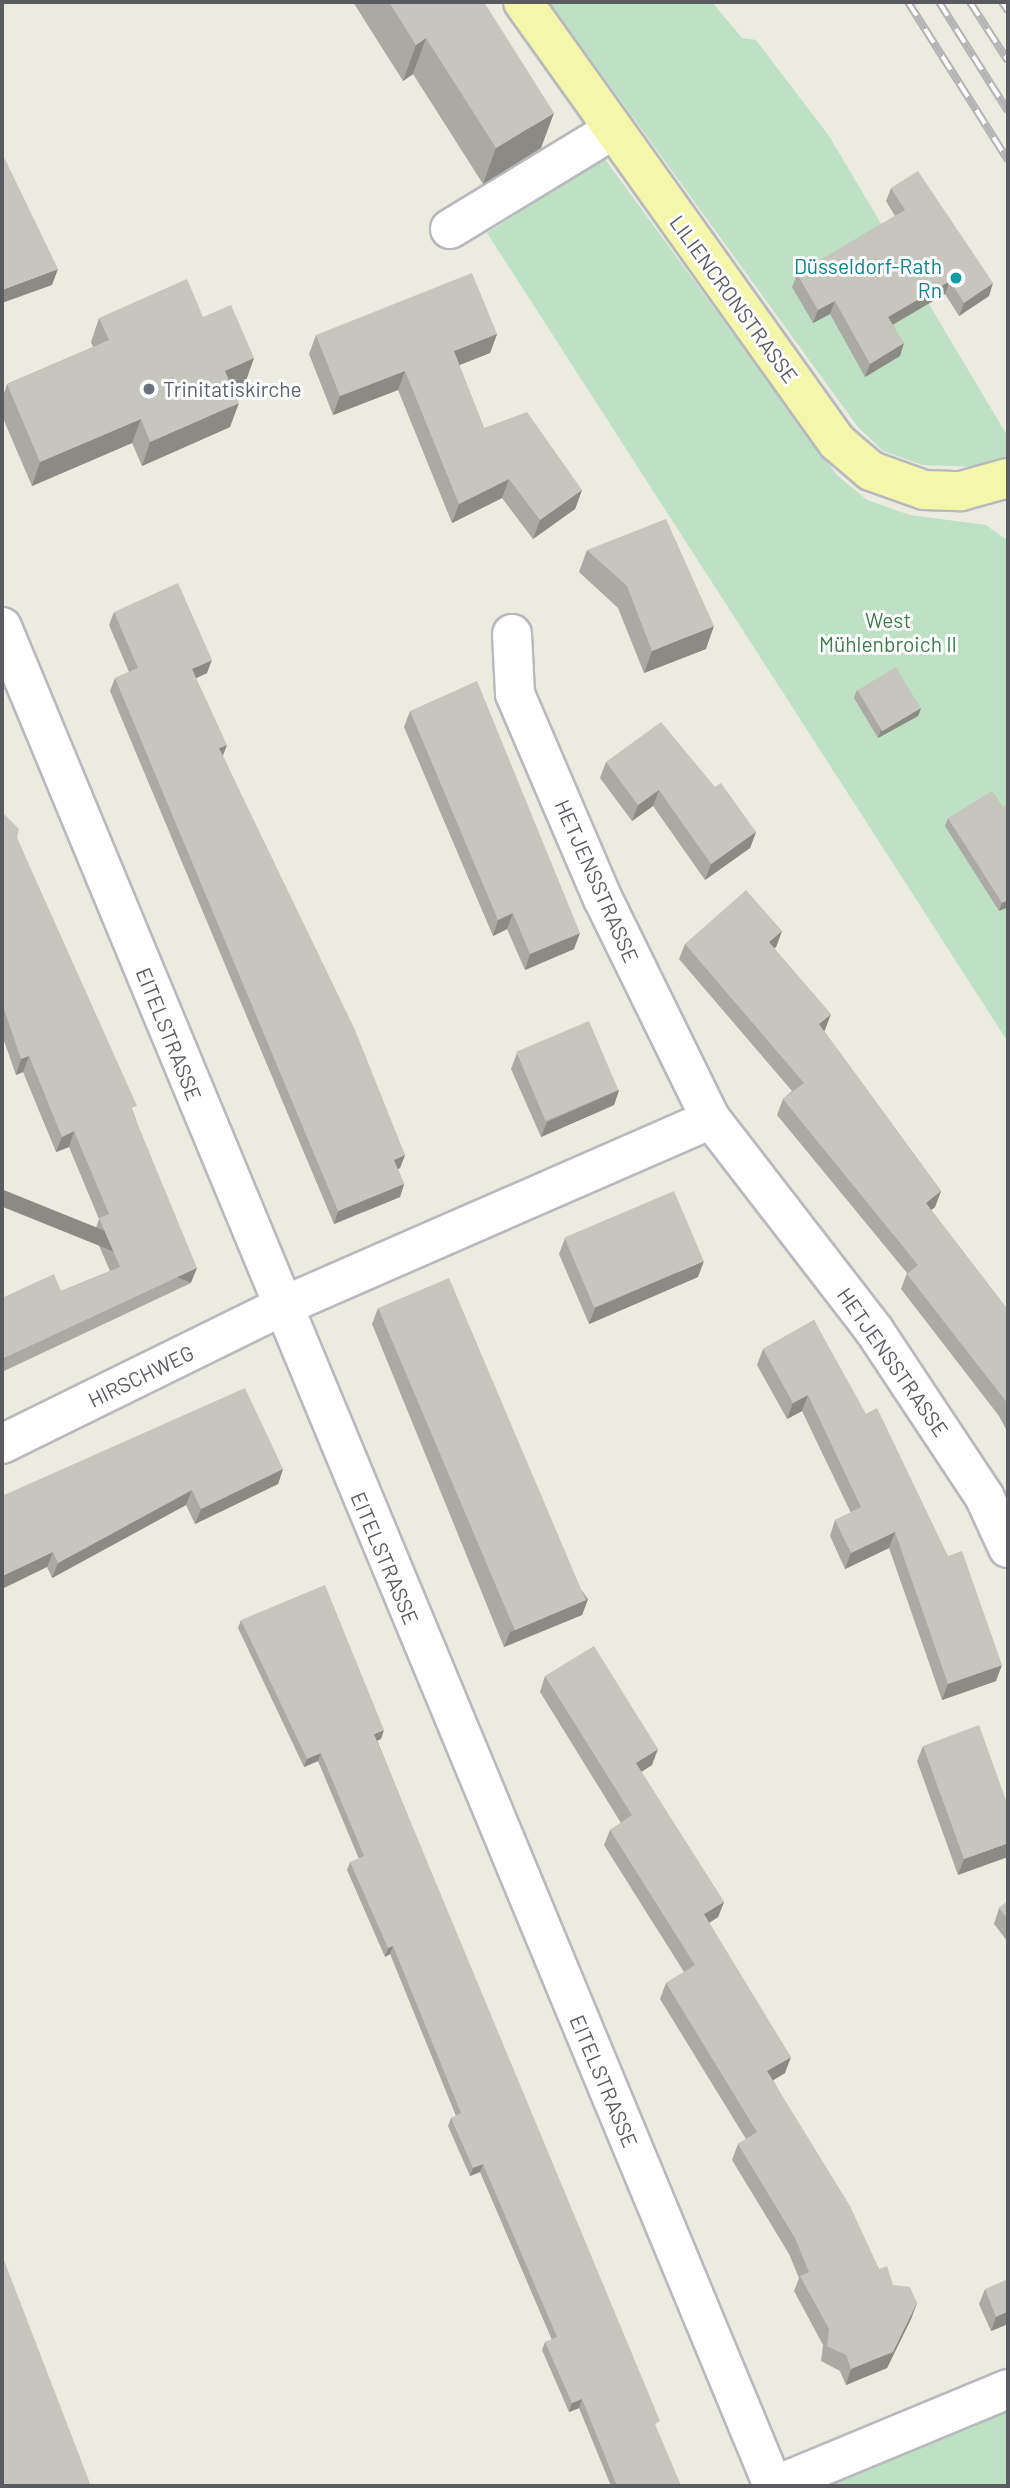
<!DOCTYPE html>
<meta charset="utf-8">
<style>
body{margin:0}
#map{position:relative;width:1010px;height:2488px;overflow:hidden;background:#ebebe0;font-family:Barlow,sans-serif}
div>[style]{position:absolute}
.green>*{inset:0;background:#bee1c5}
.roads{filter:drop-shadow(2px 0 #b8b9be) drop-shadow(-2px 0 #b8b9be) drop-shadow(0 2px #b8b9be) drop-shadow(0 -2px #b8b9be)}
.minor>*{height:38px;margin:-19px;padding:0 19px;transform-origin:19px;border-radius:19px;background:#fff}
.major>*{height:38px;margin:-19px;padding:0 19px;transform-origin:19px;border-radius:19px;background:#f4f7a9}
.rail>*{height:8px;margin-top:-4px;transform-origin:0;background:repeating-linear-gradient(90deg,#fff 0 16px,#b3b4b4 0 32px);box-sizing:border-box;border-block:2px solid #b3b4b4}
.wall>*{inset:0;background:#aaa9a3}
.shaded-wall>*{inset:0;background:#8b8a85;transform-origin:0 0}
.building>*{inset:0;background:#c6c5be;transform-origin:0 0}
.dots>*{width:19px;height:19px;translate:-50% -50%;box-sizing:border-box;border:4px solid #fff;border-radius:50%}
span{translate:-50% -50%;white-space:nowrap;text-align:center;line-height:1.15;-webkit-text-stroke:6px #fff;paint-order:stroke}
.culture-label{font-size:21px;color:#0d838f}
.right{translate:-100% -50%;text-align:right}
.street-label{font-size:21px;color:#595b60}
.worship-label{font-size:21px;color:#5b616d}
.left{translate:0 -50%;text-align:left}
.park-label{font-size:21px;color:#3b7d4b}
.frame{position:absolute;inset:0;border:4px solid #595b60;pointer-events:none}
</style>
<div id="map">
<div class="green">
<i style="clip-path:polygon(549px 2px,712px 2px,742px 38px,756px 40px,829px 136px,1008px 437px,1008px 456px,979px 467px,922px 465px,883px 451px,858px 427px)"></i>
<i style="clip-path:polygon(604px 158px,837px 475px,867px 500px,910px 515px,986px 525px,1008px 541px,1008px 1042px,487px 233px)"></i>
<i style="clip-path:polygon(1008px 2395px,1008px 2486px,809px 2486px)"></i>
</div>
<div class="roads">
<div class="minor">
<i style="left:450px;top:229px;width:191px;rotate:-31.3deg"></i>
<i style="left:2px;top:627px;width:2013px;rotate:67.47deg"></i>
<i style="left:512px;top:634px;width:60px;rotate:87.1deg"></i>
<i style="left:515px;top:694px;width:223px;rotate:66.8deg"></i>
<i style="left:603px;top:899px;width:245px;rotate:63.9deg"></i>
<i style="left:711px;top:1119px;width:267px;rotate:52.3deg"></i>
<i style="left:874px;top:1330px;width:201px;rotate:56.5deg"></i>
<i style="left:985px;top:1498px;width:55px;rotate:65.3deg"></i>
<i style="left:2px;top:1444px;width:311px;rotate:-26.2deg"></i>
<i style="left:281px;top:1307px;width:469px;rotate:-23.6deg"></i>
<i style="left:774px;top:2486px;width:253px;rotate:-22.5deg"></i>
</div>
<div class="major">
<i style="left:523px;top:2px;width:541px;rotate:54.49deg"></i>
<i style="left:837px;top:442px;width:45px;rotate:40.5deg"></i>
<i style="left:871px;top:471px;width:56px;rotate:19.7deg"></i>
<i style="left:924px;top:490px;width:37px;rotate:2deg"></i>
<i style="left:961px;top:491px;width:49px;rotate:-15.5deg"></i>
</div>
</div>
<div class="rail">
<i style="left:908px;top:2px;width:187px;rotate:57.7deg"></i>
<i style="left:939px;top:2px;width:129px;rotate:57.7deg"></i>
<i style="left:970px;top:2px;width:70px;rotate:57.2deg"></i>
<i style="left:1002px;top:2px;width:11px;rotate:56deg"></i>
</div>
<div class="wall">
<i style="clip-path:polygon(353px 2px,484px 2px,541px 148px,483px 184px,413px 74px,403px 81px)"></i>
<i style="clip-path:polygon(891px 188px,989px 296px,959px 316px,945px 294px,893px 325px,900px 356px,865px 377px,830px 314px,813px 323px,792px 287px,797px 274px,895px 216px,886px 201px)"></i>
<i style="clip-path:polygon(203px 317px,254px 358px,245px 383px,232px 388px,230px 427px,142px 466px,132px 443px,32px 486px,2px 416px,2px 400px,7px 384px,93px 347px,91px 342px,99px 318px)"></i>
<i style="clip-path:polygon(497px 334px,490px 353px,459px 365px,484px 428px,582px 490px,575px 509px,533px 539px,502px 498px,452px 523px,398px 390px,333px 415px,309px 354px,316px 335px)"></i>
<i style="clip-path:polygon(587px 550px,706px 649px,644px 673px,618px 608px,579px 572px)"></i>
<i style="clip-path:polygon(114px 612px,207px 673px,196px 678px,223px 756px,405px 1155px,400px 1168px,398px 1169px,404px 1184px,400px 1197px,334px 1224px,110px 691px,115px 678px,129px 672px,109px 625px)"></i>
<i style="clip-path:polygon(857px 690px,921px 708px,918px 716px,878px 738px,854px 698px)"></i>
<i style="clip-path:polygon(410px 711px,574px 949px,525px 970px,507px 929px,493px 936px,404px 727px)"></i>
<i style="clip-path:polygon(606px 762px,715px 787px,756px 832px,750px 848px,705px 880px,653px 806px,632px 821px,600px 778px)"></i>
<i style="clip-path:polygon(2px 812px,17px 838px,134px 1114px,191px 1283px,2px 1372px,2px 1298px,61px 1291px,110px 1271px,94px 1234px,99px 1219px,69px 1147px,56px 1152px,23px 1072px,16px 1075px,2px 1035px)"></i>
<i style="clip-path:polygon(948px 818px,1008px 907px,999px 911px,945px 826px)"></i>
<i style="clip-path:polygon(782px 931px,776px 947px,774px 948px,825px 1030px,824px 1031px,941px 1191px,935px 1207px,931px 1210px,1008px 1310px,1008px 1433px,999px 1416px,901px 1289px,907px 1273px,777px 1115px,783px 1099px,792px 1091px,679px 959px,685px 944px)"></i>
<i style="clip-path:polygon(517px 1053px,619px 1090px,614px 1105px,541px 1137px,511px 1069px)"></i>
<i style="clip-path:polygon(565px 1238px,698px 1277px,589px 1324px,559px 1254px)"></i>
<i style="clip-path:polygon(378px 1308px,588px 1599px,582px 1615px,504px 1647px,372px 1324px)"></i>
<i style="clip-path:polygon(814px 1320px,996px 1681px,942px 1700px,889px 1548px,845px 1569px,830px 1536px,835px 1520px,851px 1513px,802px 1411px,787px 1419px,757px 1365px,763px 1349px)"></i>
<i style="clip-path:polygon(283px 1469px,278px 1484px,195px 1524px,186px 1505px,52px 1578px,47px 1567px,2px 1496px)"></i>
<i style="clip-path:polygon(241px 1620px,381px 1739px,377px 1740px,657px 2430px,681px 2486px,611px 2486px,579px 2408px,569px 2412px,542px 2350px,545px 2342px,552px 2340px,480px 2172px,470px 2176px,448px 2126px,451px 2118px,456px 2116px,390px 1954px,385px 1957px,347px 1870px,350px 1862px,359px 1859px,318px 1761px,304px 1767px,238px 1628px)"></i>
<i style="clip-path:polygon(545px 1676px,652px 1765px,641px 1772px,724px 1902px,718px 1917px,709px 1923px,785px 2073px,773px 2080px,879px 2269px,893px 2285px,917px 2303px,911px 2319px,887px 2368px,846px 2385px,840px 2371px,821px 2361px,823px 2345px,794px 2291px,799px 2278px,789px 2254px,732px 2160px,738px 2144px,746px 2139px,660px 1999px,666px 1983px,684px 1972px,604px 1845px,610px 1830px,621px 1823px,540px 1692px)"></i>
<i style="clip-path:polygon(923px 1746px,1008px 1806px,958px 1875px,917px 1761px)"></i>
<i style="clip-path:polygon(1008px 1901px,1008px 1942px,994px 1924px,999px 1908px)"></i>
<i style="clip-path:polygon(985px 2289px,1008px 2324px,991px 2331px,979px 2304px)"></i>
</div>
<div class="shaded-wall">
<i style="clip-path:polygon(426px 38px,413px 74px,403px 81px,416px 45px)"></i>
<i style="clip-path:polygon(554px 113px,541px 148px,483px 184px,496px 148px)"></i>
<i style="clip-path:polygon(58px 269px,52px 285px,2px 303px,2px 290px)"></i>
<i style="clip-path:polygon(950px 281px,945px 294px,883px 330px,888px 317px)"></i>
<i style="clip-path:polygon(993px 283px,989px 296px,959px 316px,964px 303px)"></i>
<i style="clip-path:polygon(835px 301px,830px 314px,813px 323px,818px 310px)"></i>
<i style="clip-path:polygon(497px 334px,490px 353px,447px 370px,454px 351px)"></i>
<i style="clip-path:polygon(904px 343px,900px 356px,865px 377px,870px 364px)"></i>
<i style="clip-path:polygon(254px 358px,245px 383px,216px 395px,225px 371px)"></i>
<i style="clip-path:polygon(405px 371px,398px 390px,333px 415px,340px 396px)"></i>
<i style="clip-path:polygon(239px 403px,230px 427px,142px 466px,150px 442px)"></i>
<i style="clip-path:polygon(141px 419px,132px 443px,32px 486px,40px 462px)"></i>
<i style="clip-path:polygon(509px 479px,502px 498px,452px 523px,459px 504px)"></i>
<i style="clip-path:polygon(582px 490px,575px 509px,533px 539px,540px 520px)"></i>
<i style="clip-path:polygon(714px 626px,706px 649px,644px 673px,652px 651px)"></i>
<i style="clip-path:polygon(212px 660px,207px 673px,188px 682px,192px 669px)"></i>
<i style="clip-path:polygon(921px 708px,918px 716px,878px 738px,881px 730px)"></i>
<i style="clip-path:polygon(227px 745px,222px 758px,219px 748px)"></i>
<i style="clip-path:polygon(659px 790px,653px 806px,632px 821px,638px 805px)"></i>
<i style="clip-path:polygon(756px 832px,750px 848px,705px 880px,711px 864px)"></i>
<i style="clip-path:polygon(1008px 900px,1008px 907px,999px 911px,1002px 903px)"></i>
<i style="clip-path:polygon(513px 913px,507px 929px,493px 936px,498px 920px)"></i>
<i style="clip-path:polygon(782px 931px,776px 947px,763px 958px,769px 942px)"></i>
<i style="clip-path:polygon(580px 933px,574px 949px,525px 970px,530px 954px)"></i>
<i style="clip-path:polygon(831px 1014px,825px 1030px,814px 1040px,819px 1024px)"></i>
<i style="clip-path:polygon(29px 1056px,23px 1072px,16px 1075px,21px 1059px)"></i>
<i style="clip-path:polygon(619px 1090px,614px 1105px,541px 1137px,547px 1122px)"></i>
<i style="clip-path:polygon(74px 1131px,69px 1147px,56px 1152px,62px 1137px)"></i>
<i style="clip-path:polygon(405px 1155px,400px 1168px,389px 1173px,394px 1160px)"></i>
<i style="clip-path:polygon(404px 1184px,400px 1197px,334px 1224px,338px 1211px)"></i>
<i style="clip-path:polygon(941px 1191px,935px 1207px,920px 1219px,926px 1203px)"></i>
<i style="clip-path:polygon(704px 1261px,698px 1277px,589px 1324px,595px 1308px)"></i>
<i style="left:197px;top:1268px;width:16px;height:215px;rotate:112deg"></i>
<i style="clip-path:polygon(808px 1395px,802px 1411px,787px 1419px,793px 1403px)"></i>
<i style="clip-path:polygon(283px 1469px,278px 1484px,195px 1524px,201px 1509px)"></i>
<i style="clip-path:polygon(192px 1490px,186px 1505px,52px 1578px,58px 1563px)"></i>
<i style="clip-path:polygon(895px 1532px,889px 1548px,845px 1569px,851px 1553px)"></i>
<i style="clip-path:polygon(53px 1552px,47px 1567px,2px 1589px,2px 1576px)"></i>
<i style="clip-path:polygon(588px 1599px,582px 1615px,504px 1647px,510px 1632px)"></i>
<i style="clip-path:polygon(1002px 1665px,996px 1681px,942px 1700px,948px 1684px)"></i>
<i style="clip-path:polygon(384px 1730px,381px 1739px,372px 1743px,374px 1734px)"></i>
<i style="clip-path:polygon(658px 1749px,652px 1765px,630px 1779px,636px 1763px)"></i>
<i style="clip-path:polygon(321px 1753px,318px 1761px,304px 1767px,307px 1759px)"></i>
<i style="clip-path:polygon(1008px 1843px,1008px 1857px,958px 1875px,964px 1859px)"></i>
<i style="clip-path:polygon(724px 1902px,718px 1917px,698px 1930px,704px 1914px)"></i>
<i style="clip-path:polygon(393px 1946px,390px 1954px,385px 1957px,388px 1948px)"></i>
<i style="clip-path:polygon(791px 2057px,785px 2073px,762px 2087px,767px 2071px)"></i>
<i style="clip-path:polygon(483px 2164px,480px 2172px,470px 2176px,473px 2168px)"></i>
<i style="clip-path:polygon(917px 2303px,911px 2319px,887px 2368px,846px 2385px,851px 2369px)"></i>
<i style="clip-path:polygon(1008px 2311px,1008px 2324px,991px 2331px,996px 2317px)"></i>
<i style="clip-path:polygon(582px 2399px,579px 2408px,569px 2412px,572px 2403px)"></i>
</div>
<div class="building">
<i style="clip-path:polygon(389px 2px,484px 2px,554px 113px,496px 148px,426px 38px,416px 45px)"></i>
<i style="clip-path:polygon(2px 153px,58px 269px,2px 290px)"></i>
<i style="clip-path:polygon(918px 171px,993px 283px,964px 303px,950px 281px,888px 317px,904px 343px,870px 364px,835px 301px,818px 310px,797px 274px,905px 210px,891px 188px)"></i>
<i style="clip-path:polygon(472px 273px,497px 334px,454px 351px,484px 428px,527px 412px,582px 490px,540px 520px,509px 479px,459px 504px,405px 371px,340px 396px,316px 335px)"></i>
<i style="clip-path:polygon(187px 279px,203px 317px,231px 305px,254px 358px,225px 371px,239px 403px,150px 442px,141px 419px,40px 462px,7px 384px,109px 340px,99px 318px)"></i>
<i style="clip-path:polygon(666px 519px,714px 626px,652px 651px,627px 586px,587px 550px)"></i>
<i style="clip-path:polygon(178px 583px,212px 660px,192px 669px,227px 745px,219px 748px,355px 1030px,405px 1155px,394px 1160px,404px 1184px,338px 1211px,115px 678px,138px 668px,114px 612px)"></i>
<i style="left:896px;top:667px;width:48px;height:45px;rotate:59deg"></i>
<i style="clip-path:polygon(477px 681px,580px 933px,530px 954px,513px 913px,498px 920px,410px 711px)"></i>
<i style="clip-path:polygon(661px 722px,715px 787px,721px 783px,756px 832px,711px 864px,659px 790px,638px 805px,606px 762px)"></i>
<i style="clip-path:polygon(992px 791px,1003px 807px,1008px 804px,1008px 900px,1002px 903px,948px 818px)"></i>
<i style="clip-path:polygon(2px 812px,19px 829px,17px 838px,137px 1106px,131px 1108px,197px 1268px,2px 1359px,2px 1298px,54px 1274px,61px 1291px,120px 1267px,99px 1218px,109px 1214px,74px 1131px,62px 1137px,29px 1056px,21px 1059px,2px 1003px)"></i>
<i style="clip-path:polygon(746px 890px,782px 931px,769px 942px,831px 1014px,819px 1024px,941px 1191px,926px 1203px,1008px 1310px,1008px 1406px,1005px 1400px,907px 1274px,918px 1265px,783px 1099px,804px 1083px,685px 944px)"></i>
<i style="left:589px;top:1021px;width:75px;height:79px;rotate:67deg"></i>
<i style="left:674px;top:1191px;width:76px;height:119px;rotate:67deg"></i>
<i style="left:449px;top:1278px;width:350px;height:77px;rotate:67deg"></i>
<i style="clip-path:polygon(814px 1320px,866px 1414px,877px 1408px,948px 1556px,962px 1551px,1002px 1665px,948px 1684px,895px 1532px,851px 1553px,835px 1520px,861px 1507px,808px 1395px,793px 1403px,763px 1349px)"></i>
<i style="clip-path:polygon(245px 1388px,283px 1469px,201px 1509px,192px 1490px,58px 1563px,53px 1552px,2px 1576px,2px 1496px)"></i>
<i style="clip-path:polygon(325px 1585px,384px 1730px,374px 1734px,660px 2421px,655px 2424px,681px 2486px,617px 2486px,582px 2399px,572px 2403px,545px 2342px,557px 2337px,483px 2164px,473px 2168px,451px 2118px,461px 2113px,393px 1946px,388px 1948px,350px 1862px,364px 1856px,321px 1753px,307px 1759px,241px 1620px)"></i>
<i style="clip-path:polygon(594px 1646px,658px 1749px,636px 1763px,724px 1902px,704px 1914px,791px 2057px,767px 2071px,850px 2206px,879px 2269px,887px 2266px,893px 2285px,910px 2287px,917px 2303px,893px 2352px,851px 2369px,846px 2355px,827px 2346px,829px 2329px,800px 2276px,809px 2272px,795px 2238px,738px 2144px,757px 2132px,666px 1983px,695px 1965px,610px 1830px,632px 1815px,545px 1676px)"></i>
<i style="clip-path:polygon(979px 1725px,1008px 1806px,1008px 1843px,964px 1859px,923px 1746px)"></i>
<i style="clip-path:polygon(1008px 1901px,1008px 1919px,999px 1908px)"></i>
<i style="clip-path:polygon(2px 2255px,91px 2486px,2px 2486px)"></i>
<i style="clip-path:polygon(1008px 2279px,1008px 2311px,996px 2317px,985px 2289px)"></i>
</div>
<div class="dots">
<i style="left:956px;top:278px;background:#0f9aa8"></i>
<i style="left:149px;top:389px;background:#6b7280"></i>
</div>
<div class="culture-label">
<span class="right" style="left:942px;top:278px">Düsseldorf-Rath<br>Rn</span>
</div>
<div class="street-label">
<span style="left:734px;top:299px;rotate:54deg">LILIENCRONSTRASSE</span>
<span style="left:597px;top:881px;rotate:66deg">HETJENSSTRASSE</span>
<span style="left:169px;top:1034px;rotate:68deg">EITELSTRASSE</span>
<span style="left:893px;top:1362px;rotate:55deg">HETJENSSTRASSE</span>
<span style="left:141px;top:1376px;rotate:-26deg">HIRSCHWEG</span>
<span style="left:385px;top:1558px;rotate:67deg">EITELSTRASSE</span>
<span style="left:604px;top:2081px;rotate:67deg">EITELSTRASSE</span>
</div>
<div class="worship-label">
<span class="left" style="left:163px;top:389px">Trinitatiskirche</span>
</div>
<div class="park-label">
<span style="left:888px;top:632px">West<br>Mühlenbroich II</span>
</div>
<div class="frame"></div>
</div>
